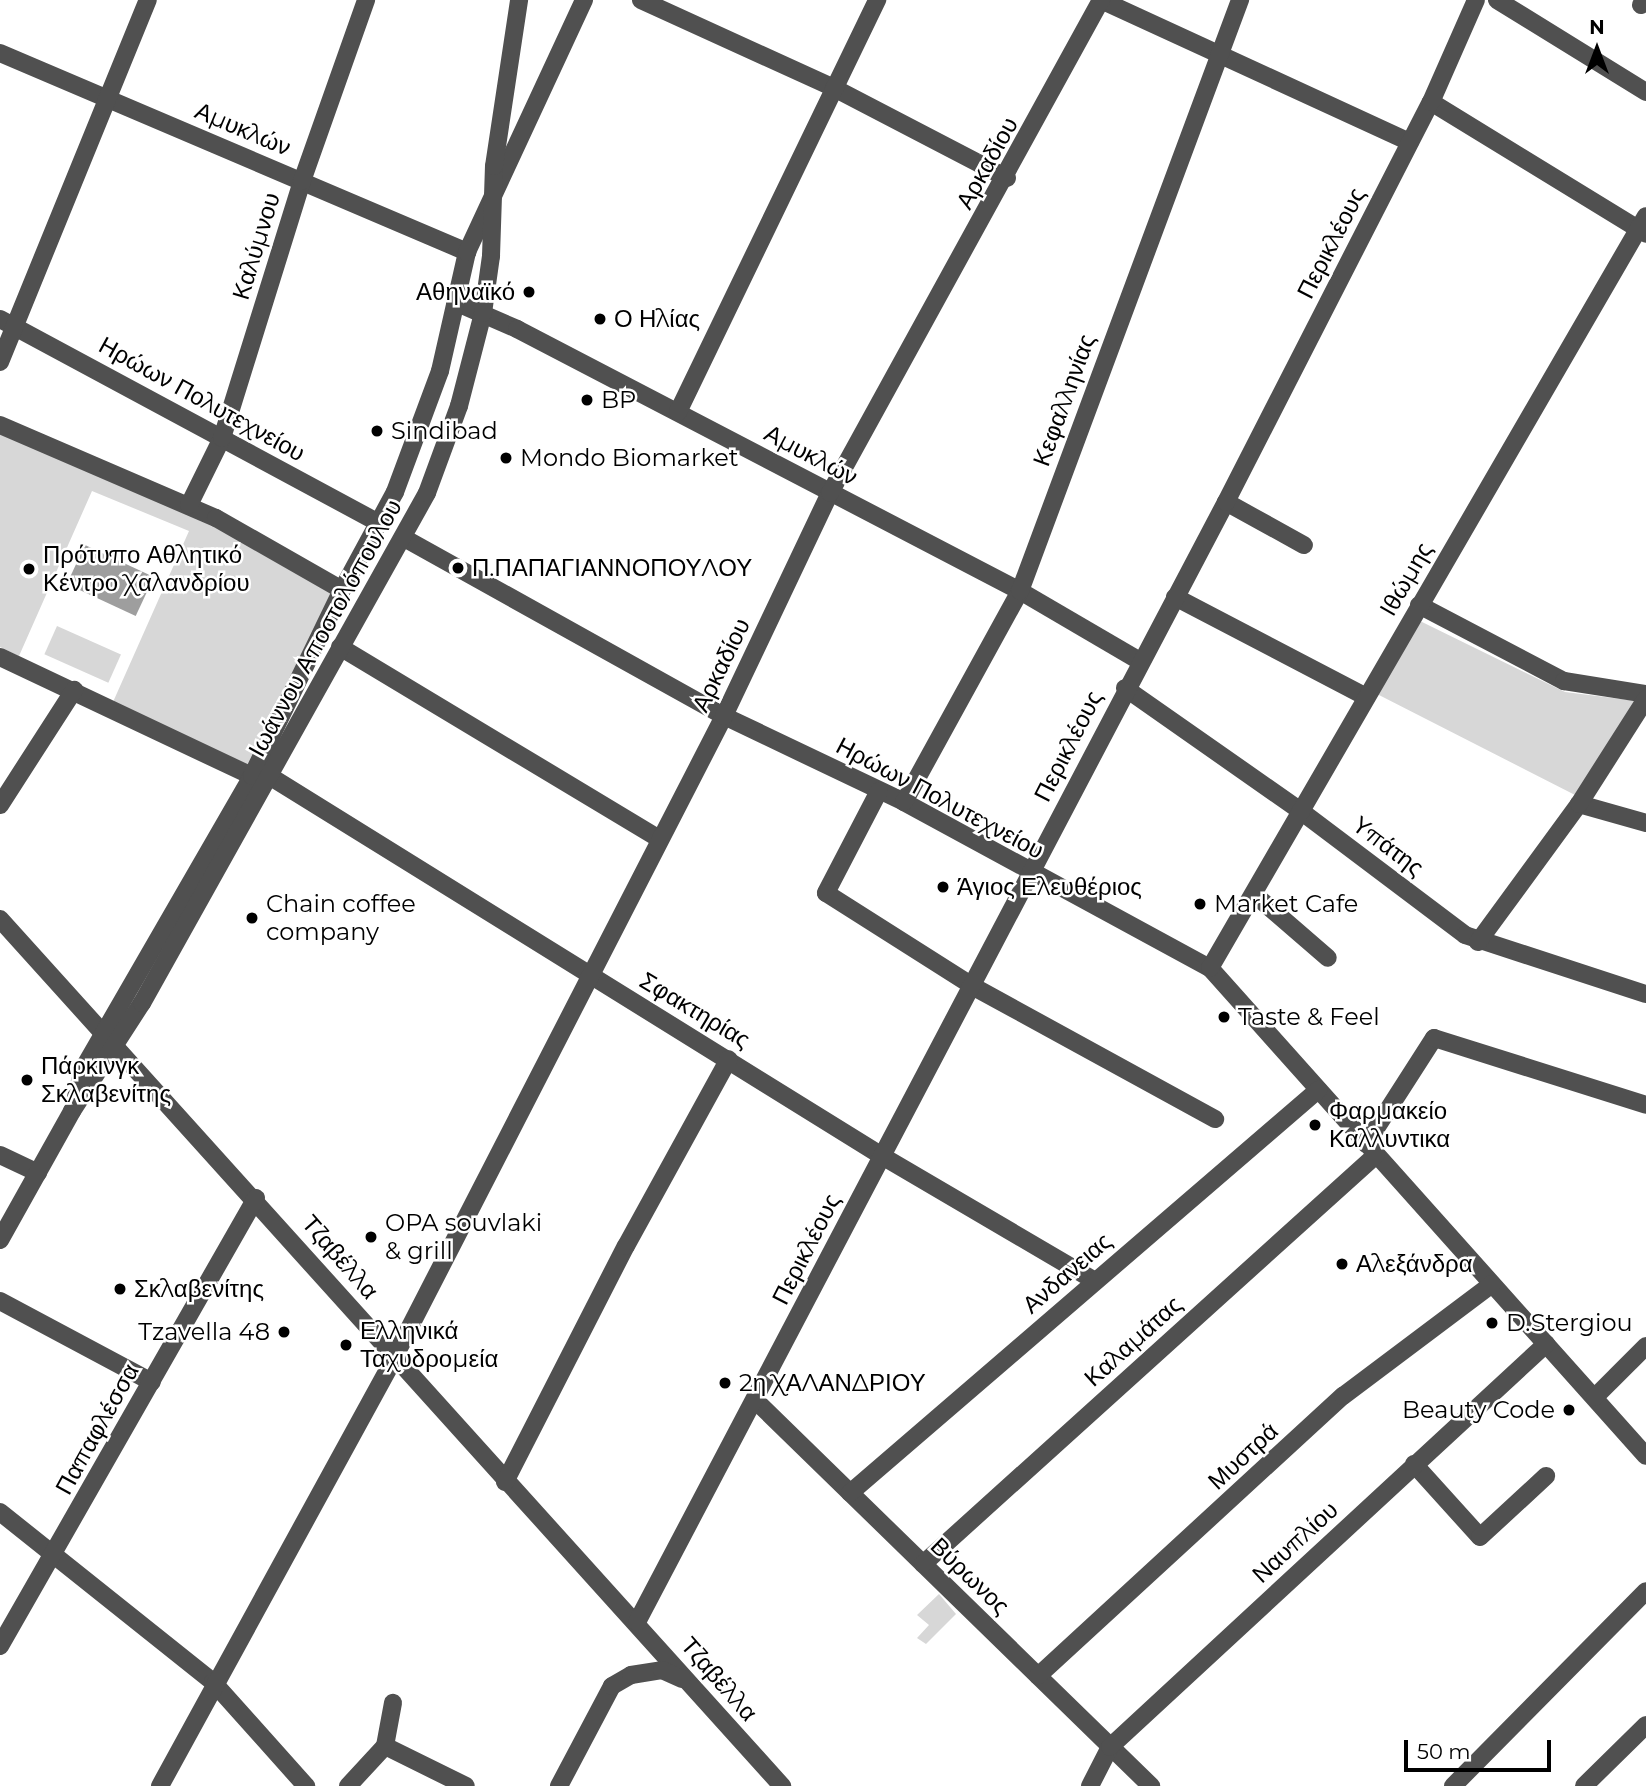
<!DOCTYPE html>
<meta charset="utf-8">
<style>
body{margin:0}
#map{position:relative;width:1646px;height:1786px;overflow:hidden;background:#fff;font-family:Montserrat,sans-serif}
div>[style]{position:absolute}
.green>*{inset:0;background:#d7d7d7;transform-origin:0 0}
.water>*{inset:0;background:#9e9e9e;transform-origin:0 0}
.minor>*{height:18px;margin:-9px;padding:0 9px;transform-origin:9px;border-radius:9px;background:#505050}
.dots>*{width:19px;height:19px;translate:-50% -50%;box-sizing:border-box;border:4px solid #fff;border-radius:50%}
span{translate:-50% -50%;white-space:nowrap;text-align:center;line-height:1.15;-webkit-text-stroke:5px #fff;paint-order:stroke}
.street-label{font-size:24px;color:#000}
.poi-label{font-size:24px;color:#000}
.right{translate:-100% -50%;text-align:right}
.left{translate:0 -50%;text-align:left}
.north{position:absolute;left:1562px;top:14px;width:70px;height:70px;-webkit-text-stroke:5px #fff;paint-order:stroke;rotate:0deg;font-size:19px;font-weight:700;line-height:28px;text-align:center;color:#000}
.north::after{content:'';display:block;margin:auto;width:24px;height:32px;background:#000;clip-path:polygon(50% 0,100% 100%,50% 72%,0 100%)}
.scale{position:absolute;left:1404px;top:1740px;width:147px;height:32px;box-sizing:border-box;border:4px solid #000;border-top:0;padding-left:9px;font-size:21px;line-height:24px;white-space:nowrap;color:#000;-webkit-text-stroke:5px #fff;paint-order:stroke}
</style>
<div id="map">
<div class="green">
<i style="clip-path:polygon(0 425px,189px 505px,342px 590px,252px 776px,109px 711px,189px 531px,92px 491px,19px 656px,0 647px)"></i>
<i style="clip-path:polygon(1420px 621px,1565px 692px,1637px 701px,1577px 796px,1377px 694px)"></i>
<i style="left:57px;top:626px;width:70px;height:31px;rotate:24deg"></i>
<i style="clip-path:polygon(939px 1594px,956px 1614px,926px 1644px,917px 1638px,929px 1625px,917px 1615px)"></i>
</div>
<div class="water">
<i style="left:85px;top:545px;width:76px;height:43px;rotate:25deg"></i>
</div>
<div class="minor">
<i style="left:641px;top:0;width:212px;rotate:24.5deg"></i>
<i style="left:834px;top:88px;width:195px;rotate:27.5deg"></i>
<i style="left:1101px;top:0;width:340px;rotate:24.7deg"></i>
<i style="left:1497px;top:0;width:175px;rotate:31.7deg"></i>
<i style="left:1641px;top:5px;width:6px;rotate:-59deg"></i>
<i style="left:0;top:53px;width:508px;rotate:23.08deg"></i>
<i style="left:1431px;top:102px;width:252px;rotate:31.5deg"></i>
<i style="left:455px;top:302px;width:68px;rotate:23.5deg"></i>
<i style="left:517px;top:329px;width:567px;rotate:27.51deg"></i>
<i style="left:1020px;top:591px;width:139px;rotate:30.3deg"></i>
<i style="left:0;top:319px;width:432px;rotate:28.3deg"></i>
<i style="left:0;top:362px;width:391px;rotate:-67.8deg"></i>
<i style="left:678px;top:412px;width:458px;rotate:-64.2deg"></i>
<i style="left:0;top:425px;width:235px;rotate:23.3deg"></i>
<i style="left:216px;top:518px;width:145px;rotate:29.7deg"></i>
<i style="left:1226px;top:502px;width:89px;rotate:28.9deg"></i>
<i style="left:189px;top:505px;width:75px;rotate:-63.8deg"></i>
<i style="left:222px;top:438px;width:269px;rotate:-72.7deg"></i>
<i style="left:302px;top:181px;width:192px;rotate:-70.5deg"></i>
<i style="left:404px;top:538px;width:366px;rotate:29.1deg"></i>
<i style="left:724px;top:716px;width:199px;rotate:25.5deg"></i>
<i style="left:904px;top:802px;width:348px;rotate:28.5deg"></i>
<i style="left:1210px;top:968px;width:654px;rotate:48.22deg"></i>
<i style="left:1175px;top:597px;width:216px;rotate:27.6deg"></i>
<i style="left:1419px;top:605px;width:164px;rotate:27.7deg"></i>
<i style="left:1564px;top:681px;width:83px;rotate:9deg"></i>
<i style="left:340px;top:647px;width:372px;rotate:31deg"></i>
<i style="left:0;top:657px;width:279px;rotate:25.3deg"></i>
<i style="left:1125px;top:688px;width:216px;rotate:35deg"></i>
<i style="left:1302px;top:812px;width:204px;rotate:37deg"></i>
<i style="left:1465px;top:935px;width:190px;rotate:18.1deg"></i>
<i style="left:271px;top:777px;width:719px;rotate:31.81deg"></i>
<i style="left:882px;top:1156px;width:247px;rotate:30.4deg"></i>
<i style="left:879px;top:791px;width:115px;rotate:117.5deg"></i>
<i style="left:826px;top:893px;width:175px;rotate:32.4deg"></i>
<i style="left:974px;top:987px;width:275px;rotate:28.7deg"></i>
<i style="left:904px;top:802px;width:241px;rotate:-61.2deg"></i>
<i style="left:1020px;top:591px;width:631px;rotate:-69.58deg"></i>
<i style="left:1579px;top:804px;width:70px;rotate:15.8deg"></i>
<i style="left:0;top:805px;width:137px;rotate:-57.2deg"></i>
<i style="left:1255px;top:895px;width:96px;rotate:40.8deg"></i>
<i style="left:0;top:919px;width:1168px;rotate:47.95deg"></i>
<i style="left:1478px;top:942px;width:171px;rotate:-53.8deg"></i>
<i style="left:1579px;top:804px;width:125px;rotate:-57.5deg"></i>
<i style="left:1210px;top:968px;width:869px;rotate:-59.9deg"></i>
<i style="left:75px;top:1101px;width:33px;rotate:-76deg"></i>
<i style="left:83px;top:1069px;width:338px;rotate:-60deg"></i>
<i style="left:252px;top:776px;width:207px;rotate:-64.2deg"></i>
<i style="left:342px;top:590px;width:111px;rotate:-61.6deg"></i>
<i style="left:395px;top:492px;width:129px;rotate:-69.6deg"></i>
<i style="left:440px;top:371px;width:122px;rotate:-77.2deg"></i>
<i style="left:467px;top:252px;width:278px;rotate:-65.1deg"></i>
<i style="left:1366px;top:1144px;width:126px;rotate:-57.3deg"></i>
<i style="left:1434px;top:1038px;width:222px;rotate:17.5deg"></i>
<i style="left:0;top:1155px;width:42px;rotate:25.3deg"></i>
<i style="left:0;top:1240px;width:148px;rotate:-60.8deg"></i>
<i style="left:72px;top:1111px;width:129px;rotate:-57.1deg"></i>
<i style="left:142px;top:1003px;width:584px;rotate:-60.8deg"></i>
<i style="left:427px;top:493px;width:93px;rotate:-69.8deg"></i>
<i style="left:459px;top:406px;width:96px;rotate:-75.5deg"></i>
<i style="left:483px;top:313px;width:58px;rotate:-82deg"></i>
<i style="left:491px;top:256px;width:90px;rotate:-88.1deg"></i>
<i style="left:494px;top:166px;width:168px;rotate:-81.4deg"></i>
<i style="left:0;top:1301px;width:172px;rotate:28.1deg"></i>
<i style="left:1595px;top:1397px;width:72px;rotate:-45deg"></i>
<i style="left:756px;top:1401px;width:552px;rotate:44.27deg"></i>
<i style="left:1414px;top:1464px;width:98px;rotate:47.9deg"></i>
<i style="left:1480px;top:1537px;width:90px;rotate:-42.7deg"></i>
<i style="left:505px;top:1482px;width:265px;rotate:-62.9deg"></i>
<i style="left:626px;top:1246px;width:213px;rotate:-61.2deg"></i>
<i style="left:850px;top:1493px;width:618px;rotate:-40.73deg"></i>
<i style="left:0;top:1512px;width:273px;rotate:38.6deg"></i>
<i style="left:213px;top:1682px;width:140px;rotate:48.2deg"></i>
<i style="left:923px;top:1564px;width:610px;rotate:-42.08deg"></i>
<i style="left:637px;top:1622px;width:1265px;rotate:-62.26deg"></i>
<i style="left:1226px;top:502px;width:449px;rotate:-62.9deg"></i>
<i style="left:1431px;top:102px;width:111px;rotate:-66.2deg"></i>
<i style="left:0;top:1646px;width:516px;rotate:-60.26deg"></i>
<i style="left:1038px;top:1676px;width:414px;rotate:-42.6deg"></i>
<i style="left:1343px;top:1396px;width:186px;rotate:-36.9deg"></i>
<i style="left:385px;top:1746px;width:90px;rotate:26.3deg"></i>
<i style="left:160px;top:1786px;width:490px;rotate:-61.3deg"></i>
<i style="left:395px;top:1356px;width:720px;rotate:-62.79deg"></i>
<i style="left:724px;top:716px;width:247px;rotate:-64.6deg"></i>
<i style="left:830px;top:493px;width:563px;rotate:-61.2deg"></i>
<i style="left:348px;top:1786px;width:54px;rotate:-47.2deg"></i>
<i style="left:385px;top:1746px;width:44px;rotate:-79.5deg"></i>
<i style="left:559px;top:1786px;width:113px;rotate:-62.1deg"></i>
<i style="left:612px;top:1686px;width:22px;rotate:-30deg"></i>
<i style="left:631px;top:1675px;width:31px;rotate:-9deg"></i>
<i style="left:662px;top:1670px;width:22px;rotate:24deg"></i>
<i style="left:1090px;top:1786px;width:44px;rotate:-62.9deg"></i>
<i style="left:1110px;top:1747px;width:594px;rotate:-42.75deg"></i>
<i style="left:1453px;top:1786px;width:274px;rotate:-45.3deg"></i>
<i style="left:1584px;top:1786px;width:87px;rotate:-44.5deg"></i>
</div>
<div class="dots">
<i style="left:529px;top:292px;background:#000"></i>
<i style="left:600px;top:319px;background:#000"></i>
<i style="left:587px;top:400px;background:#000"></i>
<i style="left:377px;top:431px;background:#000"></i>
<i style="left:506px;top:458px;background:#000"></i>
<i style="left:458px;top:568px;background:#000"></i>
<i style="left:29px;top:569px;background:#000"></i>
<i style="left:943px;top:887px;background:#000"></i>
<i style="left:1200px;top:904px;background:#000"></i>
<i style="left:252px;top:918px;background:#000"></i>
<i style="left:1224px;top:1017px;background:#000"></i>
<i style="left:27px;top:1080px;background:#000"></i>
<i style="left:1315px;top:1125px;background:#000"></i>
<i style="left:371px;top:1237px;background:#000"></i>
<i style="left:1342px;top:1264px;background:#000"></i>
<i style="left:120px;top:1289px;background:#000"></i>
<i style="left:1492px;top:1323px;background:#000"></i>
<i style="left:284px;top:1332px;background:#000"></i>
<i style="left:346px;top:1345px;background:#000"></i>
<i style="left:725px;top:1383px;background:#000"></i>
<i style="left:1569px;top:1410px;background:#000"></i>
</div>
<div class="street-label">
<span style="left:243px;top:129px;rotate:23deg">Αμυκλών</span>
<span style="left:987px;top:163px;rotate:-61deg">Αρκαδίου</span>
<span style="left:1331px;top:243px;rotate:-63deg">Περικλέους</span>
<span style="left:256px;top:246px;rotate:-73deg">Καλύμνου</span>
<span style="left:202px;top:399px;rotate:29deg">Ηρώων Πολυτεχνείου</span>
<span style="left:1064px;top:400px;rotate:-70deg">Κεφαλληνίας</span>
<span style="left:811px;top:455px;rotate:28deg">Αμυκλών</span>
<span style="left:1406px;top:579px;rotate:-60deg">Ιθώμης</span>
<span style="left:325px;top:628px;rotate:-61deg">Ιωάννου Αποστολόπουλου</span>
<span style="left:721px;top:665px;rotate:-64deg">Αρκαδίου</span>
<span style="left:1068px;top:746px;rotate:-63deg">Περικλέους</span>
<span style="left:940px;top:798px;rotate:28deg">Ηρώων Πολυτεχνείου</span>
<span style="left:1388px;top:846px;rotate:37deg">Υπάτης</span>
<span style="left:695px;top:1010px;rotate:31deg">Σφακτηρίας</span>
<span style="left:806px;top:1249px;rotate:-63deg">Περικλέους</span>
<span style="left:340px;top:1257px;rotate:49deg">Τζαβέλλα</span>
<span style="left:1067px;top:1273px;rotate:-41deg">Ανδανειας</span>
<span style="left:1133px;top:1341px;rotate:-42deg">Καλαμάτας</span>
<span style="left:97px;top:1429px;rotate:-61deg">Παπαφλέσσα</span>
<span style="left:1243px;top:1456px;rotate:-43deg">Μυστρά</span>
<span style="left:1295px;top:1542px;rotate:-43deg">Ναυπλίου</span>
<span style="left:970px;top:1576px;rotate:44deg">Βύρωνος</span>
<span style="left:719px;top:1679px;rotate:49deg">Τζαβέλλα</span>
</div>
<div class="poi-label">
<span class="right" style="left:515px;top:292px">Αθηναϊκό</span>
<span class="left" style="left:614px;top:319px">Ο Ηλίας</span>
<span class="left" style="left:601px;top:400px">BP</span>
<span class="left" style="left:391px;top:431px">Sindibad</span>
<span class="left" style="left:520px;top:458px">Mondo Biomarket</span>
<span class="left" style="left:43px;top:569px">Πρότυπο Αθλητικό<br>Κέντρο Χαλανδρίου</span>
<span class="left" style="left:472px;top:568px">Π.ΠΑΠΑΓΙΑΝΝΟΠΟΥΛΟΥ</span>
<span class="left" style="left:957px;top:887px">Άγιος Ελευθέριος</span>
<span class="left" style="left:266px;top:918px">Chain coffee<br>company</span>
<span class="left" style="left:1214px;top:904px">Market Cafe</span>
<span class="left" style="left:1238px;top:1017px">Taste &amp; Feel</span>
<span class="left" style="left:41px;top:1080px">Πάρκινγκ<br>Σκλαβενίτης</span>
<span class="left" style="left:1329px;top:1125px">Φαρμακείο<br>Καλλυντικα</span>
<span class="left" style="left:385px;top:1237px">OPA souvlaki<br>&amp; grill</span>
<span class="left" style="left:1356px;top:1264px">Αλεξάνδρα</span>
<span class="left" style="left:134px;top:1289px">Σκλαβενίτης</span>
<span class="left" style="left:1506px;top:1323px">D.Stergiou</span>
<span class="left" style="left:360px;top:1345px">Ελληνικά<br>Ταχυδρομεία</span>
<span class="right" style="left:270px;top:1332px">Tzavella 48</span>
<span class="left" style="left:739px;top:1383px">2η ΧΑΛΑΝΔΡΙΟΥ</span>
<span class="right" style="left:1555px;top:1410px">Beauty Code</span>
</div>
<div class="north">N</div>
<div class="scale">50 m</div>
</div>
